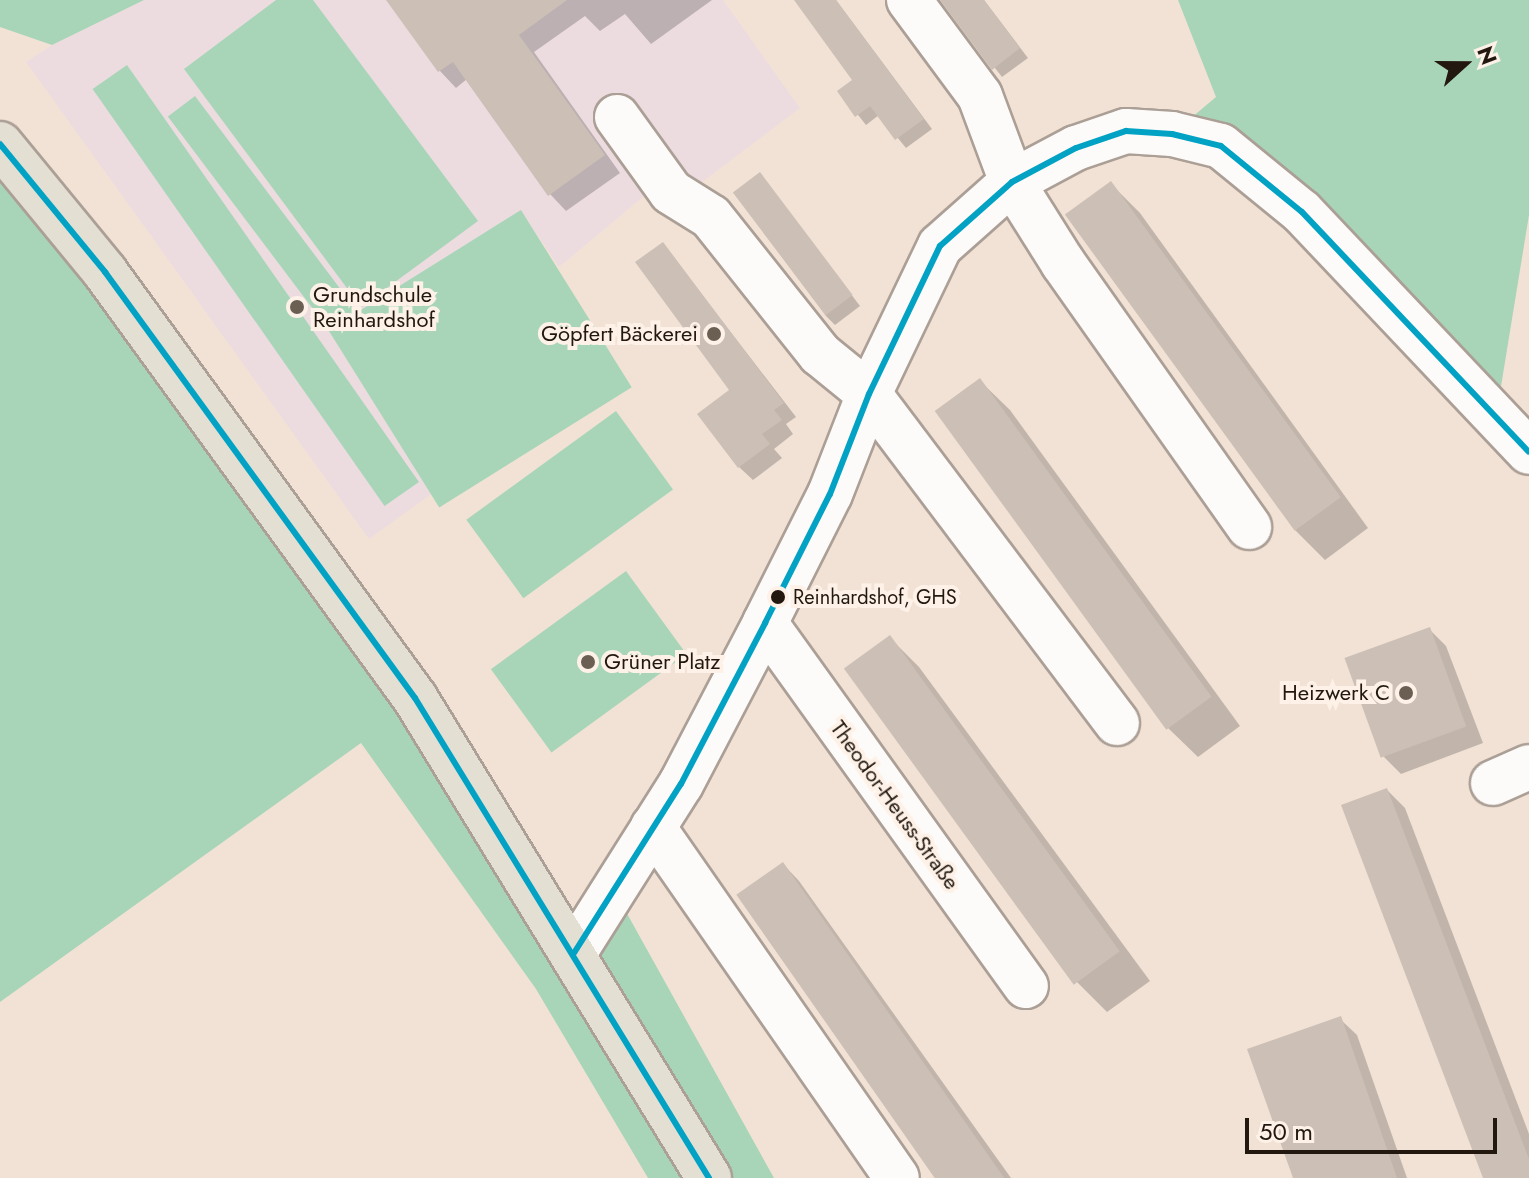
<!DOCTYPE html>
<meta charset="utf-8">
<style>
body{margin:0}
#map{position:relative;width:1529px;height:1178px;overflow:hidden;background:#f2e2d5;font-family:Jost,sans-serif}
div>[style]{position:absolute}
.education>*{inset:0;background:#ecdce0}
.green>*{inset:0;background:#a8d5b8;transform-origin:0 0}
.shadow>*{inset:0;background:#0003}
.building>*{inset:0;background:#ccbfb5;transform-origin:0 0}
.roads{filter:drop-shadow(2px 0 #ab9f96) drop-shadow(-2px 0 #ab9f96) drop-shadow(0 2px #ab9f96) drop-shadow(0 -2px #ab9f96)}
.minor>*{height:44px;margin:-22px;padding:0 22px;transform-origin:22px;border-radius:22px;background:#fdfbf9}
.major>*{height:44px;margin:-22px;padding:0 22px;transform-origin:22px;border-radius:22px;background:#e4dfd3}
.bus-1>*{height:6px;margin:-3px;padding:0 3px;transform-origin:3px;border-radius:3px;background:#02a2c4}
.dots>*{width:22px;height:22px;translate:-50% -50%;box-sizing:border-box;border:4px solid #fef2e8;border-radius:50%}
span{translate:-50% -50%;white-space:nowrap;text-align:center;line-height:1.15;-webkit-text-stroke:8px #fef2e8;paint-order:stroke}
.bus-label{font-size:20px;color:#22180f}
.left{translate:0 -50%;text-align:left}
.poi-label{font-size:22px;color:#22180f}
.right{translate:-100% -50%;text-align:right}
.street-label{font-size:22px;color:#22180f}
.north{position:absolute;left:1425px;top:24px;width:80px;height:80px;-webkit-text-stroke:6px #fef2e8;paint-order:stroke;rotate:69deg;font-size:22px;font-weight:700;line-height:32px;text-align:center;color:#22180f}
.north::after{content:'';display:block;margin:auto;width:28px;height:36px;background:#22180f;clip-path:polygon(50% 0,100% 100%,50% 72%,0 100%)}
.scale{position:absolute;left:1245px;top:1118px;width:252px;height:36px;box-sizing:border-box;border:4px solid #22180f;border-top:0;padding-left:10px;font-size:24px;line-height:28px;white-space:nowrap;color:#22180f;-webkit-text-stroke:6px #fef2e8;paint-order:stroke}
</style>
<div id="map">
<div class="education">
<i style="clip-path:polygon(144px 0,723px 0,800px 108px,681px 198px,662px 181px,559px 267px,521px 211px,340px 347px,434px 492px,369px 539px,26px 62px,52px 45px)"></i>
</div>
<div class="green">
<i style="clip-path:polygon(0 0,144px 0,52px 45px,0 27px)"></i>
<i style="clip-path:polygon(276px 0,313px 0,478px 221px,361px 307px,184px 69px)"></i>
<i style="clip-path:polygon(1178px 0,1529px 0,1529px 215px,1496px 417px,1302px 212px,1172px 134px,1216px 97px)"></i>
<i style="left:127px;top:65px;width:509px;height:42px;rotate:55deg"></i>
<i style="left:195px;top:96px;width:270px;height:34px;rotate:53deg"></i>
<i style="clip-path:polygon(0 144px,574px 952px,615px 892px,774px 1178px,648px 1178px,536px 989px,361px 743px,0 1002px)"></i>
<i style="left:521px;top:210px;width:209px;height:227px;rotate:58deg"></i>
<i style="left:616px;top:411px;width:97px;height:185px;rotate:54deg"></i>
<i style="left:626px;top:571px;width:103px;height:167px;rotate:54deg"></i>
</div>
<div class="shadow">
<i style="clip-path:polygon(389px 0,712px 0,651px 44px,625px 14px,600px 31px,585px 16px,534px 52px,620px 173px,566px 211px,550px 194px,467px 79px,456px 88px,440px 71px)"></i>
<i style="clip-path:polygon(800px 0,836px 0,932px 129px,906px 148px,879px 115px,866px 125px,840px 92px,855px 81px)"></i>
<i style="clip-path:polygon(942px 0,984px 0,1028px 58px,1002px 77px)"></i>
<i style="clip-path:polygon(760px 174px,860px 306px,835px 325px,826px 316px)"></i>
<i style="clip-path:polygon(1111px 184px,1140px 213px,1368px 528px,1325px 560px,1295px 530px)"></i>
<i style="clip-path:polygon(663px 244px,796px 417px,786px 424px,793px 434px,774px 449px,782px 458px,753px 480px,739px 467px,732px 390px)"></i>
<i style="clip-path:polygon(980px 381px,1010px 410px,1240px 726px,1198px 757px,1168px 728px,938px 412px)"></i>
<i style="clip-path:polygon(1430px 630px,1446px 646px,1483px 743px,1401px 774px,1384px 757px)"></i>
<i style="clip-path:polygon(889px 637px,919px 667px,1150px 981px,1107px 1012px,1077px 982px)"></i>
<i style="clip-path:polygon(1387px 790px,1405px 808px,1529px 1134px,1529px 1178px,1484px 1178px)"></i>
<i style="clip-path:polygon(783px 864px,799px 881px,1011px 1178px,940px 1178px)"></i>
<i style="clip-path:polygon(1340px 1019px,1357px 1035px,1407px 1178px,1295px 1178px)"></i>
</div>
<div class="building">
<i style="clip-path:polygon(386px 0,567px 0,519px 35px,605px 155px,548px 196px,453px 62px,438px 72px)"></i>
<i style="clip-path:polygon(794px 0,836px 0,924px 119px,895px 140px,870px 106px,855px 117px,837px 91px,852px 80px)"></i>
<i style="clip-path:polygon(940px 0,984px 0,1020px 48px,992px 70px)"></i>
<i style="left:760px;top:172px;width:154px;height:34px;rotate:53deg"></i>
<i style="left:1111px;top:181px;width:391px;height:57px;rotate:54deg"></i>
<i style="clip-path:polygon(663px 242px,784px 403px,774px 410px,782px 420px,762px 434px,770px 444px,738px 468px,697px 414px,729px 390px,635px 262px)"></i>
<i style="left:980px;top:378px;width:394px;height:56px;rotate:54deg"></i>
<i style="left:1430px;top:627px;width:106px;height:91px;rotate:70deg"></i>
<i style="left:890px;top:635px;width:391px;height:57px;rotate:54deg"></i>
<i style="clip-path:polygon(1387px 788px,1529px 1159px,1529px 1178px,1483px 1178px,1341px 805px)"></i>
<i style="left:783px;top:862px;width:388px;height:57px;rotate:55deg"></i>
<i style="clip-path:polygon(1341px 1016px,1397px 1178px,1293px 1178px,1247px 1049px)"></i>
</div>
<div class="roads">
<div class="minor">
<i style="left:909px;top:0;width:119px;rotate:53.5deg"></i>
<i style="left:980px;top:96px;width:92px;rotate:69.6deg"></i>
<i style="left:1012px;top:182px;width:96px;rotate:57.8deg"></i>
<i style="left:1063px;top:263px;width:323px;rotate:54.8deg"></i>
<i style="left:617px;top:117px;width:92px;rotate:54.2deg"></i>
<i style="left:671px;top:192px;width:47px;rotate:32deg"></i>
<i style="left:711px;top:217px;width:175px;rotate:51.5deg"></i>
<i style="left:820px;top:354px;width:63px;rotate:39.2deg"></i>
<i style="left:869px;top:394px;width:412px;rotate:53deg"></i>
<i style="left:765px;top:623px;width:447px;rotate:54.3deg"></i>
<i style="left:1493px;top:783px;width:39px;rotate:-24deg"></i>
<i style="left:653px;top:827px;width:427px;rotate:55.2deg"></i>
<i style="left:574px;top:953px;width:200px;rotate:-57.7deg"></i>
<i style="left:681px;top:784px;width:182px;rotate:-62.4deg"></i>
<i style="left:765px;top:623px;width:144px;rotate:-63.3deg"></i>
<i style="left:830px;top:494px;width:107px;rotate:-68.7deg"></i>
<i style="left:869px;top:394px;width:164px;rotate:-64.4deg"></i>
<i style="left:940px;top:246px;width:96px;rotate:-41.6deg"></i>
<i style="left:1012px;top:182px;width:72px;rotate:-28deg"></i>
<i style="left:1076px;top:148px;width:53px;rotate:-18.8deg"></i>
<i style="left:1126px;top:131px;width:46px;rotate:3.7deg"></i>
<i style="left:1172px;top:134px;width:50px;rotate:13.8deg"></i>
<i style="left:1221px;top:146px;width:104px;rotate:39.2deg"></i>
<i style="left:1302px;top:212px;width:330px;rotate:46.6deg"></i>
</div>
<div class="major">
<i style="left:0;top:144px;width:166px;rotate:50.6deg"></i>
<i style="left:105px;top:272px;width:527px;rotate:53.96deg"></i>
<i style="left:415px;top:698px;width:563px;rotate:58.51deg"></i>
</div>
</div>
<div class="bus-1">
<i style="left:0;top:144px;width:166px;rotate:50.6deg"></i>
<i style="left:105px;top:272px;width:527px;rotate:53.96deg"></i>
<i style="left:415px;top:698px;width:563px;rotate:58.51deg"></i>
<i style="left:574px;top:953px;width:200px;rotate:-57.7deg"></i>
<i style="left:681px;top:784px;width:182px;rotate:-62.4deg"></i>
<i style="left:765px;top:623px;width:144px;rotate:-63.3deg"></i>
<i style="left:830px;top:494px;width:107px;rotate:-68.7deg"></i>
<i style="left:869px;top:394px;width:164px;rotate:-64.4deg"></i>
<i style="left:940px;top:246px;width:96px;rotate:-41.6deg"></i>
<i style="left:1012px;top:182px;width:72px;rotate:-28deg"></i>
<i style="left:1076px;top:148px;width:53px;rotate:-18.8deg"></i>
<i style="left:1126px;top:131px;width:46px;rotate:3.7deg"></i>
<i style="left:1172px;top:134px;width:50px;rotate:13.8deg"></i>
<i style="left:1221px;top:146px;width:104px;rotate:39.2deg"></i>
<i style="left:1302px;top:212px;width:330px;rotate:46.6deg"></i>
</div>
<div class="dots">
<i style="left:297px;top:307px;background:#6b5f54"></i>
<i style="left:714px;top:334px;background:#6b5f54"></i>
<i style="left:778px;top:597px;background:#22180f"></i>
<i style="left:588px;top:662px;background:#6b5f54"></i>
<i style="left:1406px;top:693px;background:#6b5f54"></i>
</div>
<div class="bus-label">
<span class="left" style="left:793px;top:597px">Reinhardshof, GHS</span>
</div>
<div class="poi-label">
<span class="left" style="left:313px;top:307px">Grundschule<br>Reinhardshof</span>
<span class="right" style="left:698px;top:334px">Göpfert Bäckerei</span>
<span class="left" style="left:604px;top:662px">Grüner Platz</span>
<span class="right" style="left:1390px;top:693px">Heizwerk C</span>
</div>
<div class="street-label">
<span style="left:895px;top:805px;rotate:54deg">Theodor-Heuss-Straße</span>
</div>
<div class="north">N</div>
<div class="scale">50 m</div>
</div>
